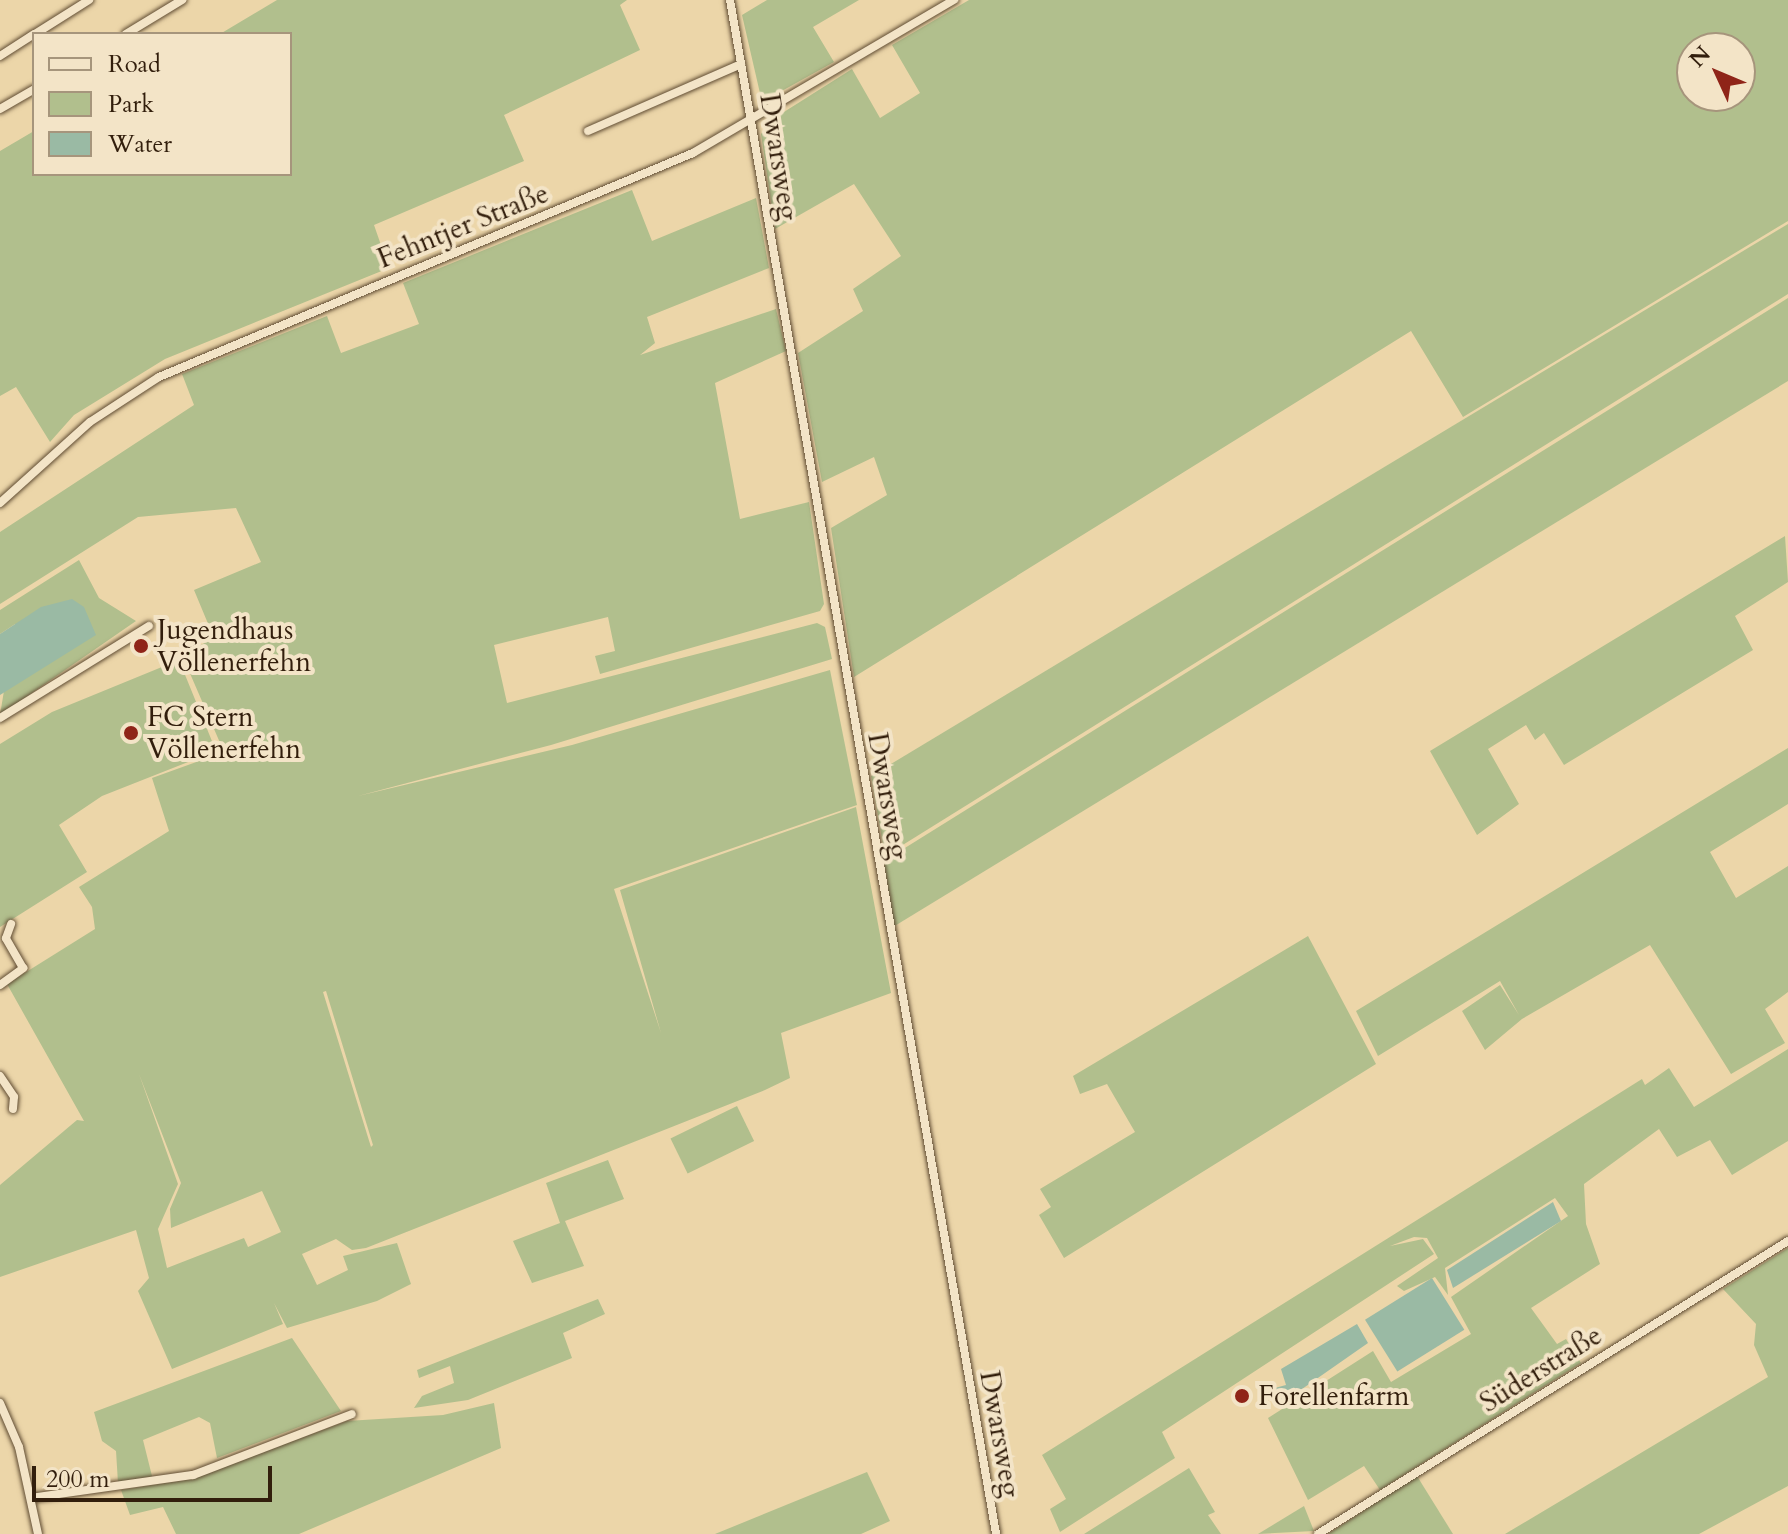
<!DOCTYPE html>
<html>
<head>
<meta charset="utf-8">
<style>
	body { margin:0 }
	#map { position:relative; width:1788px; height:1534px; overflow:hidden; background:#ecd6a9; font-family:Cardo,serif }
	div>[style] { position:absolute }
	.green>* { inset:0; background:#b1bf8d; transform-origin:0 0 }
	.water>* { inset:0; background:#9abaa4; transform-origin:0 0 }
	.roads { filter:drop-shadow(0 0 2px #604c33) drop-shadow(0 0 2px #604c33) }
	.minor>* { height:8px; margin:-4px; padding:0 4px; transform-origin:4px; border-radius:4px; background:#f3e4c7 }
	.dots>* { width:22px; height:22px; translate:-50% -50%; box-sizing:border-box; border:4px solid #f3e4c7; border-radius:50% }
	span { translate:-50% -50%; white-space:nowrap; text-align:center; line-height:1.15; -webkit-text-stroke:8px #f3e4c7; paint-order:stroke }
	.street-label { font-size:28px; color:#321e0c }
	.poi-label { font-size:28px; color:#321e0c }
	.left { translate:0 -50%; text-align:left }
	.legend { position:absolute; left:32px; top:32px; width:260px; height:144px; box-sizing:border-box; background:#f3e4c7; border:2px solid #a6957c; margin:0; padding:10px 14px; list-style:none; font-size:24px; color:#321e0c }
	.legend li { display:flex; align-items:center; gap:16px; height:40px }
	.legend b { width:40px; border:2px solid #a6957c }
	.north { position:absolute; left:1676px; top:32px; width:80px; height:80px; box-sizing:border-box; background:#f3e4c7; border:2px solid #a6957c; border-radius:50%; rotate:314deg; font-size:22px; font-weight:700; line-height:32px; text-align:center; color:#321e0c }
	.north::after { content:''; display:block; margin:auto; width:28px; height:36px; background:#8f2418; clip-path:polygon(50% 0,100% 100%,50% 72%,0 100%) }
	.scale { position:absolute; left:32px; top:1466px; width:240px; height:36px; box-sizing:border-box; border:4px solid #321e0c; border-top:0; padding-left:10px; font-size:24px; line-height:28px; white-space:nowrap; color:#321e0c; -webkit-text-stroke:6px #f3e4c7; paint-order:stroke }
</style>
</head>
<body>
<div id="map">
	<div class="green">
		<i style="clip-path:polygon(277px 0,627px 0,620px 5px,640px 50px,504px 115px,524px 161px,374px 225px,389px 268px,165px 359px,74px 415px,50px 442px,16px 387px,0 396px,0 151px,34px 131px,34px 174px,290px 174px,290px 34px,220px 34px)"></i>
		<i style="clip-path:polygon(767px 0,859px 0,813px 27px,834px 62px,762px 102px,742px 15px)"></i>
		<i style="clip-path:polygon(evenodd,969px 0,1788px 0,1788px 221px,1463px 417px,1411px 331px,854px 677px,831px 528px,887px 495px,874px 457px,822px 482px,798px 353px,863px 311px,853px 289px,901px 256px,854px 184px,775px 229px,761px 134px,776px 117px,852px 69px,880px 118px,920px 93px,892px 45px,969px 0,1740px 48px,1740px 96px,1692px 96px,1692px 48px,1740px 48px)"></i>
		<i style="clip-path:polygon(evenodd,632px 190px,652px 241px,756px 198px,769px 268px,647px 317px,655px 343px,640px 355px,776px 309px,786px 351px,715px 383px,740px 519px,809px 502px,824px 604px,820px 611px,600px 674px,595px 656px,615px 651px,608px 617px,494px 645px,507px 703px,817px 623px,825px 627px,832px 659px,551px 745px,358px 796px,572px 745px,830px 670px,857px 805px,614px 889px,661px 1033px,620px 890px,856px 807px,891px 993px,781px 1033px,790px 1078px,765px 1090px,366px 1248px,352px 1250px,336px 1239px,302px 1254px,317px 1285px,348px 1270px,343px 1256px,397px 1243px,411px 1284px,377px 1301px,287px 1328px,274px 1303px,283px 1324px,172px 1369px,138px 1291px,149px 1278px,136px 1230px,0 1277px,0 1185px,77px 1120px,84px 1121px,7px 984px,95px 929px,92px 907px,79px 887px,169px 831px,152px 778px,224px 752px,182px 655px,214px 638px,194px 590px,261px 562px,236px 508px,138px 517px,0 604px,0 532px,194px 405px,182px 374px,327px 316px,341px 353px,419px 324px,403px 283px,632px 190px,326px 991px,373px 1145px,371px 1147px,323px 992px,326px 991px,632px 190px,139px 1074px,181px 1183px,170px 1209px,171px 1228px,262px 1191px,281px 1232px,248px 1247px,244px 1238px,167px 1268px,158px 1229px,178px 1184px,139px 1074px)"></i>
		<i style="clip-path:polygon(1788px 224px,1788px 294px,885px 856px,871px 776px)"></i>
		<i style="clip-path:polygon(1788px 298px,1788px 381px,893px 927px,884px 861px)"></i>
		<i style="clip-path:polygon(1785px 536px,1788px 582px,1735px 616px,1753px 650px,1564px 765px,1544px 733px,1535px 740px,1526px 725px,1488px 749px,1519px 804px,1477px 835px,1430px 751px)"></i>
		<i style="clip-path:polygon(79px 560px,99px 598px,136px 621px,0 715px,15px 624px,0 634px,0 610px)"></i>
		<i style="clip-path:polygon(179px 660px,216px 751px,102px 796px,59px 825px,87px 872px,0 927px,0 744px,52px 712px)"></i>
		<i style="clip-path:polygon(1788px 748px,1788px 804px,1710px 852px,1736px 898px,1788px 866px,1788px 992px,1765px 1009px,1785px 1043px,1731px 1074px,1650px 945px,1522px 1019px,1485px 1050px,1462px 1011px,1500px 985px,1519px 1015px,1500px 981px,1378px 1056px,1356px 1011px)"></i>
		<i style="clip-path:polygon(1308px 936px,1376px 1064px,1064px 1258px,1039px 1215px,1051px 1207px,1040px 1189px,1135px 1132px,1107px 1084px,1080px 1094px,1073px 1076px)"></i>
		<i style="clip-path:polygon(1788px 1049px,1788px 1141px,1732px 1175px,1710px 1140px,1677px 1157px,1659px 1129px,1584px 1184px,1586px 1224px,1600px 1264px,1531px 1308px,1557px 1344px,1566px 1339px,1581px 1363px,1380px 1490px,1364px 1466px,1308px 1500px,1268px 1418px,1373px 1351px,1391px 1382px,1471px 1334px,1451px 1297px,1568px 1216px,1555px 1198px,1445px 1268px,1448px 1295px,1435px 1277px,1404px 1291px,1397px 1286px,1438px 1258px,1427px 1238px,1414px 1237px,1390px 1246px,1423px 1239px,1434px 1254px,1162px 1432px,1175px 1458px,1060px 1532px,1050px 1509px,1066px 1499px,1042px 1455px,1642px 1079px,1645px 1085px,1669px 1068px,1694px 1107px)"></i>
		<i style="left:737px;top:1106px;width:39px;height:74px;rotate:64deg"></i>
		<i style="clip-path:polygon(608px 1160px,624px 1199px,565px 1221px,584px 1266px,532px 1283px,513px 1241px,560px 1223px,546px 1183px)"></i>
		<i style="clip-path:polygon(1788px 1248px,1788px 1486px,1699px 1534px,1505px 1534px,1768px 1377px,1754px 1345px,1756px 1324px,1723px 1289px)"></i>
		<i style="clip-path:polygon(598px 1299px,605px 1314px,563px 1333px,572px 1358px,468px 1400px,414px 1408px,422px 1396px,454px 1383px,450px 1366px,419px 1378px,417px 1370px)"></i>
		<i style="clip-path:polygon(292px 1338px,341px 1411px,217px 1458px,210px 1423px,199px 1417px,143px 1440px,153px 1480px,118px 1483px,116px 1451px,102px 1441px,94px 1412px)"></i>
		<i style="clip-path:polygon(494px 1403px,501px 1448px,299px 1534px,176px 1534px,163px 1507px,130px 1515px,121px 1490px,191px 1479px,347px 1421px,443px 1415px)"></i>
		<i style="clip-path:polygon(1189px 1468px,1215px 1512px,1208px 1515px,1221px 1534px,1084px 1534px)"></i>
		<i style="clip-path:polygon(867px 1472px,890px 1521px,861px 1534px,715px 1534px)"></i>
		<i style="clip-path:polygon(1417px 1476px,1453px 1534px,1328px 1534px)"></i>
		<i style="clip-path:polygon(1304px 1506px,1314px 1531px,1258px 1534px)"></i>
	</div>
	<div class="water">
		<i style="clip-path:polygon(72px 599px,84px 607px,96px 635px,0 695px,0 634px,41px 607px)"></i>
		<i style="clip-path:polygon(1553px 1202px,1561px 1221px,1453px 1288px,1447px 1270px)"></i>
		<i style="left:1432px;top:1278px;width:61px;height:79px;rotate:58deg"></i>
		<i style="clip-path:polygon(1357px 1324px,1368px 1343px,1282px 1403px,1274px 1398px,1271px 1389px,1286px 1385px,1281px 1369px)"></i>
	</div>
	<div class="roads">
		<div class="minor">
			<i style="left:730px;top:0;width:1557px;rotate:80.16deg"></i>
			<i style="left:35px;top:34px;width:64px;rotate:-32.2deg"></i>
			<i style="left:126px;top:34px;width:66px;rotate:-31.3deg"></i>
			<i style="left:0;top:56px;width:40px;rotate:-32.9deg"></i>
			<i style="left:0;top:109px;width:39px;rotate:-30deg"></i>
			<i style="left:588px;top:131px;width:167px;rotate:-23.6deg"></i>
			<i style="left:0;top:503px;width:121px;rotate:-42deg"></i>
			<i style="left:90px;top:422px;width:82px;rotate:-33.1deg"></i>
			<i style="left:159px;top:377px;width:579px;rotate:-22.76deg"></i>
			<i style="left:693px;top:153px;width:303px;rotate:-30.4deg"></i>
			<i style="left:0;top:718px;width:175px;rotate:-31.7deg"></i>
			<i style="left:0;top:985px;width:29px;rotate:-36deg"></i>
			<i style="left:23px;top:968px;width:34px;rotate:-120deg"></i>
			<i style="left:6px;top:938px;width:15px;rotate:-70deg"></i>
			<i style="left:0;top:1076px;width:25px;rotate:56deg"></i>
			<i style="left:14px;top:1097px;width:12px;rotate:95deg"></i>
			<i style="left:0;top:1403px;width:48px;rotate:66.6deg"></i>
			<i style="left:19px;top:1447px;width:89px;rotate:77.7deg"></i>
			<i style="left:31px;top:1498px;width:164px;rotate:-8.1deg"></i>
			<i style="left:193px;top:1475px;width:170px;rotate:-21deg"></i>
			<i style="left:1318px;top:1534px;width:554px;rotate:-31.94deg"></i>
		</div>
	</div>
	<div class="dots">
		<i style="left:141px;top:646px;background:#8f2418"></i>
		<i style="left:131px;top:733px;background:#8f2418"></i>
		<i style="left:1242px;top:1396px;background:#8f2418"></i>
	</div>
	<div class="street-label">
		<span style="left:779px;top:157px;rotate:81deg">Dwarsweg</span>
		<span style="left:463px;top:226px;rotate:-22deg">Fehntjer Straße</span>
		<span style="left:888px;top:796px;rotate:80deg">Dwarsweg</span>
		<span style="left:1541px;top:1369px;rotate:-32deg">Süderstraße</span>
		<span style="left:1000px;top:1434px;rotate:80deg">Dwarsweg</span>
	</div>
	<div class="poi-label">
		<span class="left" style="left:157px;top:646px">Jugendhaus<br>Völlenerfehn</span>
		<span class="left" style="left:147px;top:733px">FC Stern<br>Völlenerfehn</span>
		<span class="left" style="left:1258px;top:1396px">Forellenfarm</span>
	</div>
	<ul class="legend">
	<li><b style="height:10px;background:#f3e4c7"></b>Road</li>
	<li><b style="height:22px;background:#b1bf8d"></b>Park</li>
	<li><b style="height:22px;background:#9abaa4"></b>Water</li>
	</ul>
	<div class="north">N</div>
	<div class="scale">200 m</div>
</div>
</body>
</html>
